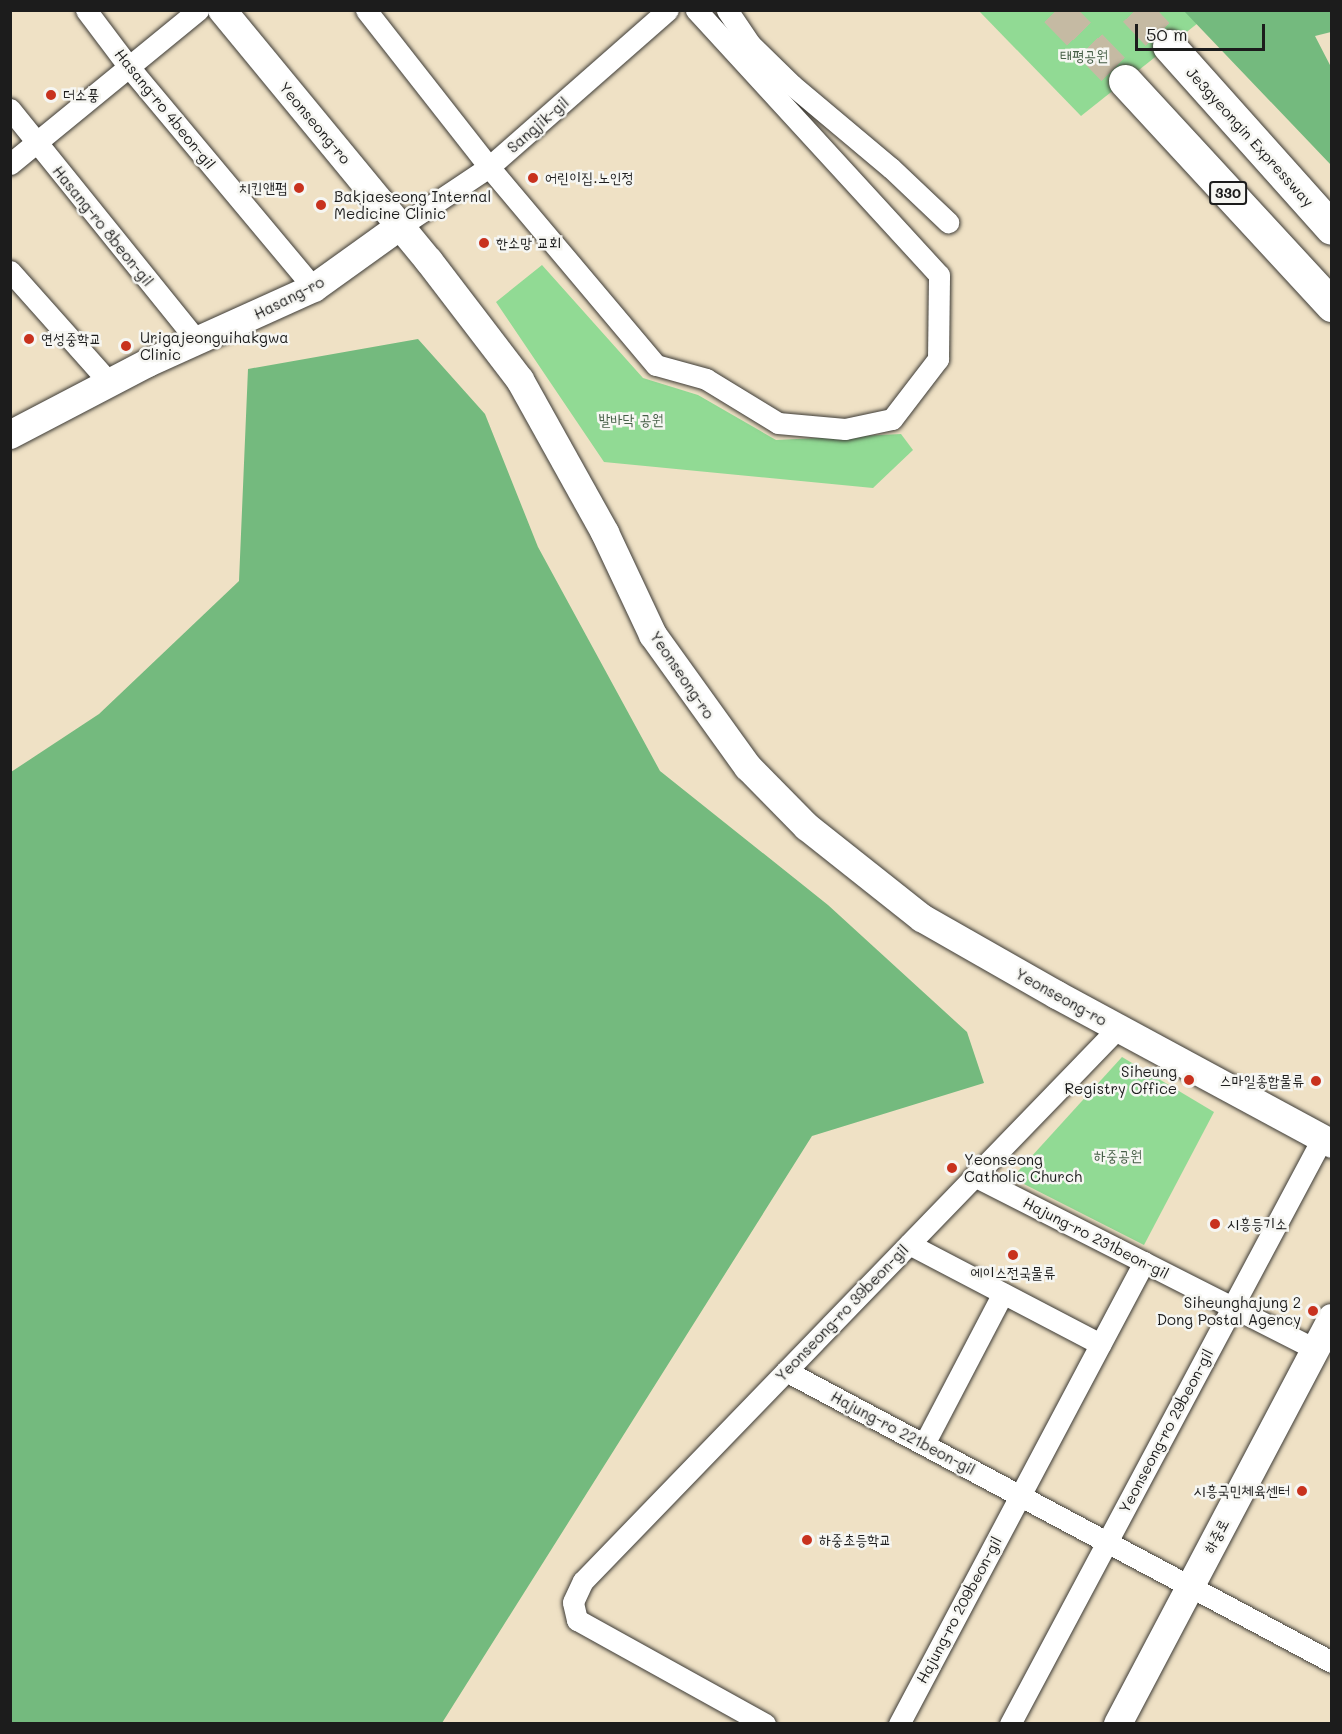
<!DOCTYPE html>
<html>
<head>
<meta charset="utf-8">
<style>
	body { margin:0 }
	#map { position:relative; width:1342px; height:1734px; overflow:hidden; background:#efe1c5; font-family:Mali,"Poor Story",sans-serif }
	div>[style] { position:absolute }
	.green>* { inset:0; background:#91da94 }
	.forest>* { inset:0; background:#74ba7e }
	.highway-tunnel>* { height:33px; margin-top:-16.5px; transform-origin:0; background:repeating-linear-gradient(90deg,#c5baa3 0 33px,transparent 0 49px) }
	.roads { filter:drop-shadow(0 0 2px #3c3a35) drop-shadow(0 0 2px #3c3a35) }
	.street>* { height:21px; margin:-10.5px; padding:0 10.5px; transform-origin:10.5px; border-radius:10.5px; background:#fff }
	.secondary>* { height:28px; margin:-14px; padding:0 14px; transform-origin:14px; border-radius:14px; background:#fff }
	.highway>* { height:33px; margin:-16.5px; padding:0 16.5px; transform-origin:16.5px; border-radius:16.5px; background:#fff }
	.dots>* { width:16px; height:16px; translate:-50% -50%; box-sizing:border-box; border:3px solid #f6f6f2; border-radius:50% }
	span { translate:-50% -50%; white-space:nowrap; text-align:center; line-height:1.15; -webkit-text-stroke:5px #f6f6f2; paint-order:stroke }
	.shield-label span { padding:2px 4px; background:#f6f6f2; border:2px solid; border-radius:4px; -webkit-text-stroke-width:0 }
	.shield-label { font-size:14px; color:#1c1c1c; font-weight:700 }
	.park-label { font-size:15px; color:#455e46 }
	.poi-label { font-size:15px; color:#1c1c1c }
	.left { translate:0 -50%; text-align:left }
	.right { translate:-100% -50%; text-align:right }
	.street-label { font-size:15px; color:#1c1c1c }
	.frame { position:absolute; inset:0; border:12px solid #1c1c1c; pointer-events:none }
	.scale { position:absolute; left:1135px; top:24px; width:130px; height:27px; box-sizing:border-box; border:3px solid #1c1c1c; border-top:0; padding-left:8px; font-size:18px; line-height:21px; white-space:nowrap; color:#1c1c1c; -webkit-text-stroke:4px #f6f6f2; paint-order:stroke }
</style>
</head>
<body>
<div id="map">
	<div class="green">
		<i style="clip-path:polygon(979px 11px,1186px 11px,1198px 23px,1081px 116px)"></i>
		<i style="clip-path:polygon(542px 265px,643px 378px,698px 395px,776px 440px,901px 434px,913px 450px,873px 488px,604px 462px,496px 302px)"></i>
		<i style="clip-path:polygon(1122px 1057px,1214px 1112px,1144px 1245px,1012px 1178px)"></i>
	</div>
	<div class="forest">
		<i style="clip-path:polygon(1184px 11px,1331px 11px,1331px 32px,1315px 36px,1331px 67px,1331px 165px)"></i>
		<i style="clip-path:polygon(418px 339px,485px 414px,538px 547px,660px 771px,828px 905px,967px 1032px,984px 1083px,812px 1136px,442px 1723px,11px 1723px,11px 772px,99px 714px,239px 581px,248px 369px)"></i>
	</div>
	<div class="highway-tunnel">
		<i style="left:1056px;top:10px;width:99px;rotate:45.8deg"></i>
		<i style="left:1135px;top:10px;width:50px;rotate:46.6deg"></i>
	</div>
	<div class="roads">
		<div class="street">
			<i style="left:86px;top:10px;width:71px;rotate:53deg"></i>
			<i style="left:129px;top:67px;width:288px;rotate:50.1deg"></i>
			<i style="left:366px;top:10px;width:199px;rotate:51.9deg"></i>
			<i style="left:489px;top:167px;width:259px;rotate:49.9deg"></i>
			<i style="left:656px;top:365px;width:52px;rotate:15.6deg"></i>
			<i style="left:706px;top:379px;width:84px;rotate:31.4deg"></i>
			<i style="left:778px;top:423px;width:67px;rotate:5.1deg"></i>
			<i style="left:845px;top:429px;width:48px;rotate:-12deg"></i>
			<i style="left:892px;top:419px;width:76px;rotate:-52.5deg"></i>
			<i style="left:938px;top:359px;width:84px;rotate:-89.3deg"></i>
			<i style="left:939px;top:275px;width:360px;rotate:-132.5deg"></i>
			<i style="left:727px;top:10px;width:41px;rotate:55.9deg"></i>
			<i style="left:750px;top:44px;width:59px;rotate:44.3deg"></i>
			<i style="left:792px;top:85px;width:129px;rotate:40deg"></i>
			<i style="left:891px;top:168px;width:79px;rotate:43.5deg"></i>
			<i style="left:10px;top:109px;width:298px;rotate:51.1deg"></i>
			<i style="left:10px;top:164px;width:243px;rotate:-39.3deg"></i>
			<i style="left:399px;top:227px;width:108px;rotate:-33.7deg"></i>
			<i style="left:489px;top:167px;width:238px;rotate:-41.3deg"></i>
			<i style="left:10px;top:271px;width:149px;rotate:48.3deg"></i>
			<i style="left:974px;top:1176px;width:382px;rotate:26.9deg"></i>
			<i style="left:909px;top:1244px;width:216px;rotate:27.6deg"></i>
			<i style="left:786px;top:1371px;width:619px;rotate:28.06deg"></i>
			<i style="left:924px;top:1444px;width:170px;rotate:-62.4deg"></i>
			<i style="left:765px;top:1724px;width:215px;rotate:-151deg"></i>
			<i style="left:577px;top:1620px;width:18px;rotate:-103deg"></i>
			<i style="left:573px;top:1602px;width:23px;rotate:-65deg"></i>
			<i style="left:583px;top:1581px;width:769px;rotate:-45.95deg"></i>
			<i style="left:899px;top:1724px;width:523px;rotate:-62.06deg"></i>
			<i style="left:1010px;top:1724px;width:663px;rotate:-61.93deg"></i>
		</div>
		<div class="secondary">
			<i style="left:222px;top:10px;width:325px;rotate:50.5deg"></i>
			<i style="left:429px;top:261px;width:150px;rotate:52.6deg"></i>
			<i style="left:520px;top:380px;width:175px;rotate:60.9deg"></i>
			<i style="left:605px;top:533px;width:113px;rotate:64.8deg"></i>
			<i style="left:653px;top:635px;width:163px;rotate:54.3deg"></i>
			<i style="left:748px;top:767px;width:84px;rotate:45.5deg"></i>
			<i style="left:807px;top:827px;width:147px;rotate:38.4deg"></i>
			<i style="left:922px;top:918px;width:155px;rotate:29.7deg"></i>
			<i style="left:1057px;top:995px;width:313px;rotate:28.4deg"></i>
			<i style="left:10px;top:435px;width:156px;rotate:-27.6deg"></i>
			<i style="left:148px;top:363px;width:182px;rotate:-24.3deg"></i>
			<i style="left:314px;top:288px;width:105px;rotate:-35.7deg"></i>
			<i style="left:1118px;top:1724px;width:459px;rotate:-62.2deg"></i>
		</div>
		<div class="highway">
			<i style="left:1169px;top:46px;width:244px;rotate:48.2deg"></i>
			<i style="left:1125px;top:81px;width:305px;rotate:47.3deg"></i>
		</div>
	</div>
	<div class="dots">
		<i style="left:51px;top:95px;background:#c8321e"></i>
		<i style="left:533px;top:178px;background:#c8321e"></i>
		<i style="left:299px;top:188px;background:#c8321e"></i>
		<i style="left:321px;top:205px;background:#c8321e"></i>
		<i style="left:484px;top:243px;background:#c8321e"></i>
		<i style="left:29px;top:339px;background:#c8321e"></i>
		<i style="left:126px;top:346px;background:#c8321e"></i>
		<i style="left:1189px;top:1080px;background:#c8321e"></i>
		<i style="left:1316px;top:1081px;background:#c8321e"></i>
		<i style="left:952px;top:1168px;background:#c8321e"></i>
		<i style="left:1215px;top:1224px;background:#c8321e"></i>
		<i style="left:1013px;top:1255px;background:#c8321e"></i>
		<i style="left:1313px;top:1311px;background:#c8321e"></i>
		<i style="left:1302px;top:1491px;background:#c8321e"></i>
		<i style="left:807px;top:1540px;background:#c8321e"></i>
	</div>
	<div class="shield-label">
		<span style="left:1228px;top:193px">330</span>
	</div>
	<div class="park-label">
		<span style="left:1084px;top:56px">태평공원</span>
		<span style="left:631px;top:420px">발바닥 공원</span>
		<span style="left:1118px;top:1156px">하중공원</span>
	</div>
	<div class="poi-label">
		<span class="left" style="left:63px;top:95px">더소풍</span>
		<span class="left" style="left:545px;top:178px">어린이집.노인정</span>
		<span class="right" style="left:287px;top:188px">치킨앤펍</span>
		<span class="left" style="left:334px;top:205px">Bakjaeseong Internal<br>Medicine Clinic</span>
		<span class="left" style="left:496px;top:243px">한소망 교회</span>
		<span class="left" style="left:140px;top:346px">Urigajeonguihakgwa<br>Clinic</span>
		<span class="left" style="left:41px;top:339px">연성중학교</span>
		<span class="right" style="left:1177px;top:1080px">Siheung<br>Registry Office</span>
		<span class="right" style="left:1304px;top:1081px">스마일종합물류</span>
		<span class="left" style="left:964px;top:1168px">Yeonseong<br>Catholic Church</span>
		<span class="left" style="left:1227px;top:1224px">시흥등기소</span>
		<span style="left:1013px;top:1273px">에이스전국물류</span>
		<span class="right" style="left:1301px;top:1311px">Siheunghajung 2<br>Dong Postal Agency</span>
		<span class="right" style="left:1290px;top:1491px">시흥국민체육센터</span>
		<span class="left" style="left:819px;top:1540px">하중초등학교</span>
	</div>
	<div class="street-label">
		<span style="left:165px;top:109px;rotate:51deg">Hasang-ro 4beon-gil</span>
		<span style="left:315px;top:123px;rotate:50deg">Yeonseong-ro</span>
		<span style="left:538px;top:125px;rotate:-41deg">Sangjik-gil</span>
		<span style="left:1250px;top:137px;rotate:48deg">Je3gyeongin Expressway</span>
		<span style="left:103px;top:226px;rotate:51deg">Hasang-ro 8beon-gil</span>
		<span style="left:289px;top:298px;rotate:-27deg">Hasang-ro</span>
		<span style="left:682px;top:675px;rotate:56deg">Yeonseong-ro</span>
		<span style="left:1061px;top:997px;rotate:29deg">Yeonseong-ro</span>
		<span style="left:1096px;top:1238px;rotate:27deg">Hajung-ro 231beon-gil</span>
		<span style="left:842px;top:1313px;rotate:-46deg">Yeonseong-ro 39beon-gil</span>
		<span style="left:1166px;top:1431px;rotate:-62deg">Yeonseong-ro 29beon-gil</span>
		<span style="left:903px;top:1433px;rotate:28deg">Hajung-ro 221beon-gil</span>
		<span style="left:1216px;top:1536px;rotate:-62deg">하중로</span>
		<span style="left:959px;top:1610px;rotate:-62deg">Hajung-ro 209beon-gil</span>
	</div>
	<div class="frame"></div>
	<div class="scale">50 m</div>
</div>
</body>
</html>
